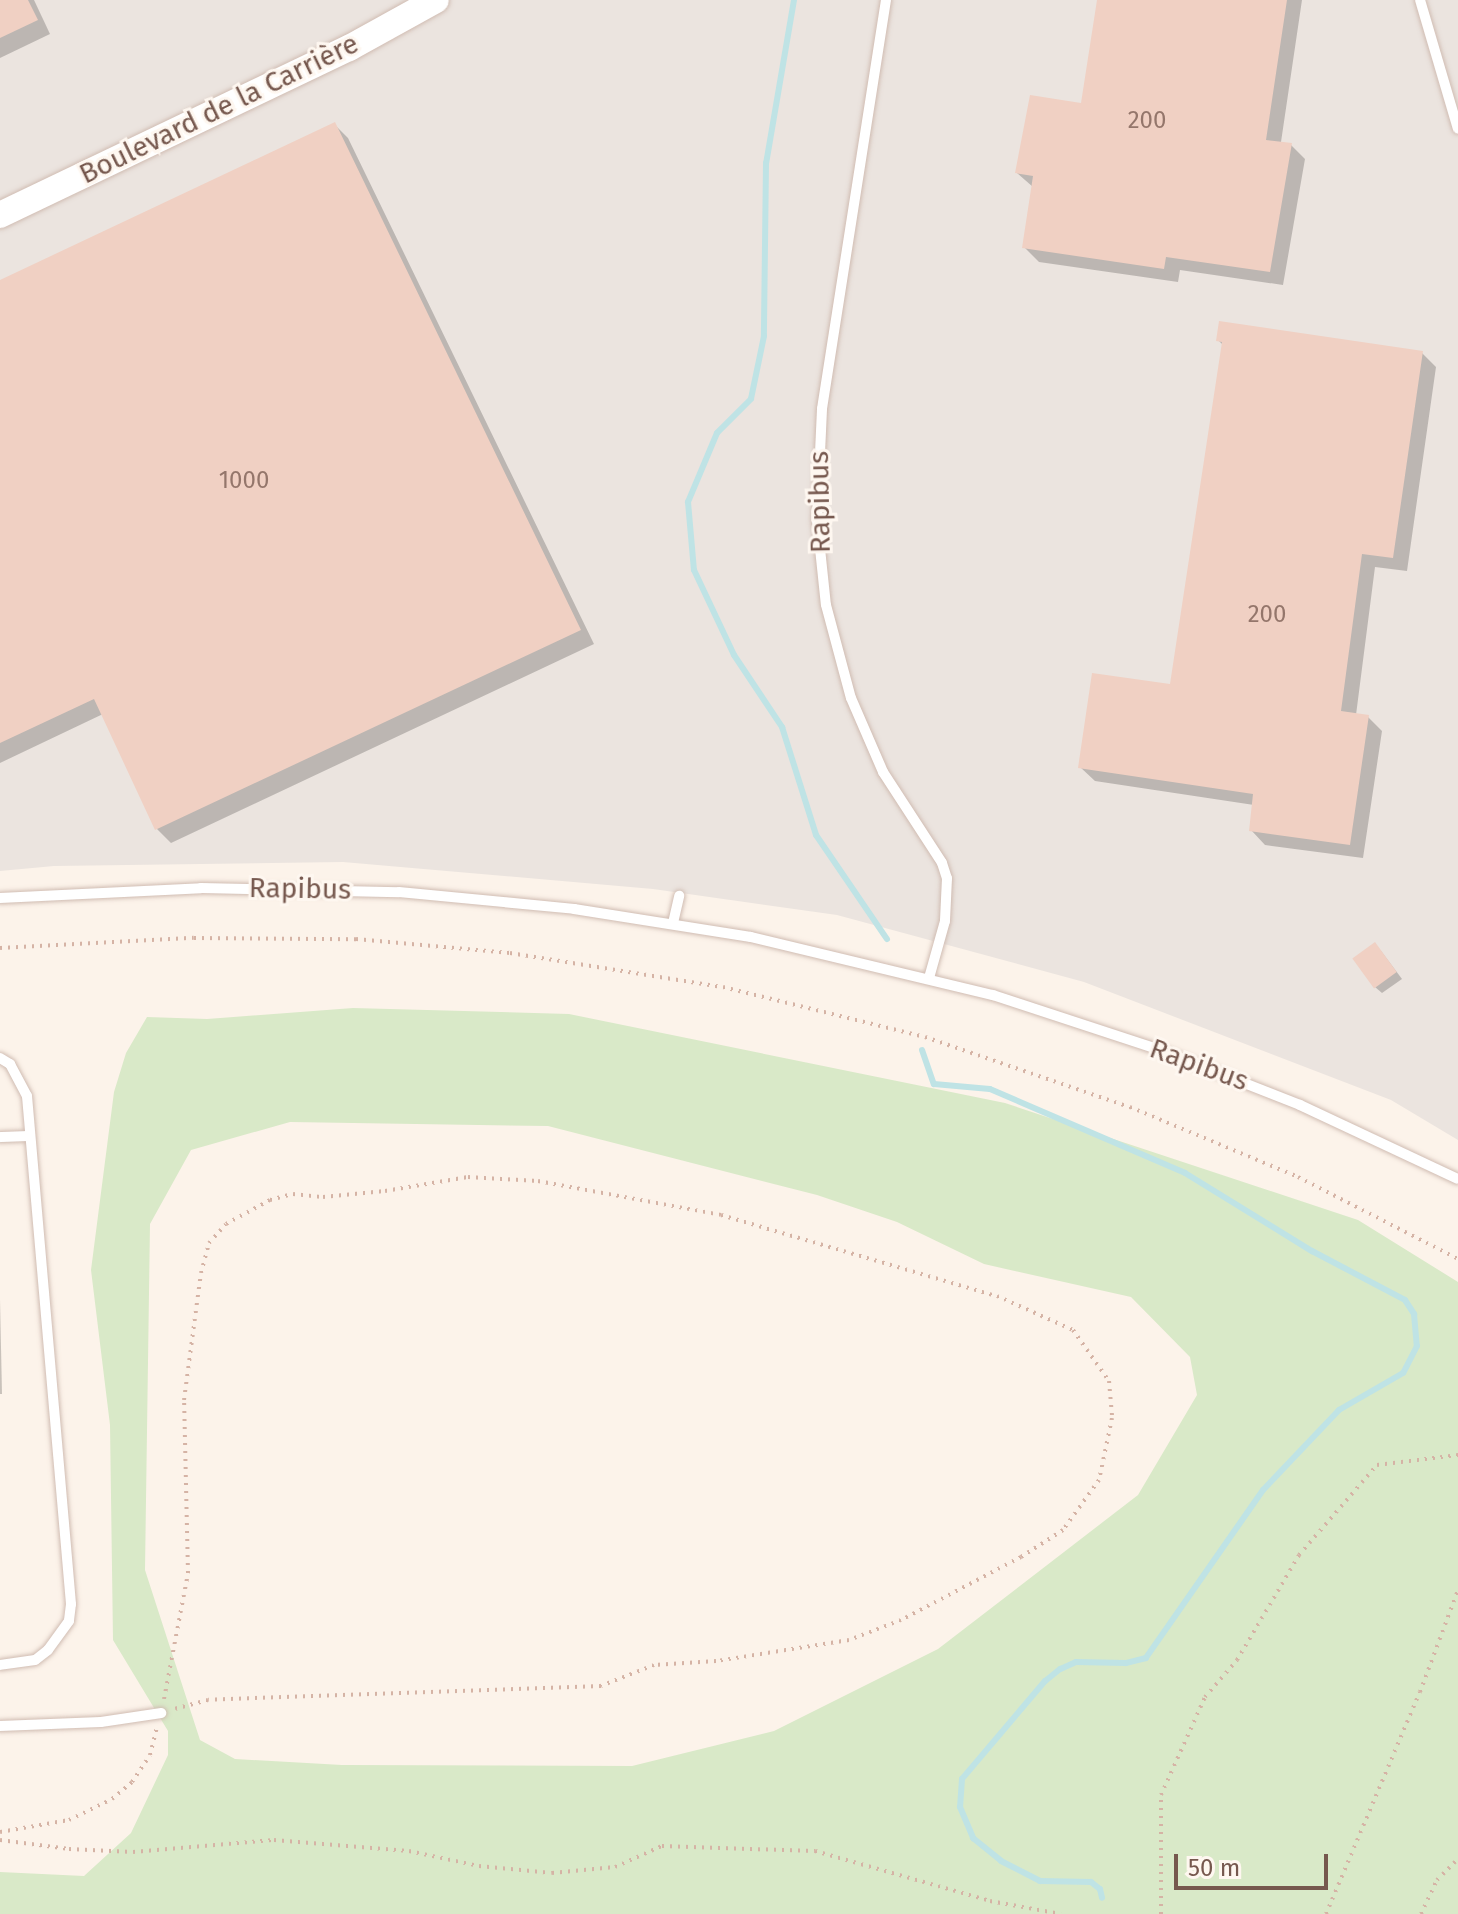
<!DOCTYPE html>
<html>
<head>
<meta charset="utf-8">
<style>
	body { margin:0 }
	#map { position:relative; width:1458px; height:1914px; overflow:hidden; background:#fcf3ea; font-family:"Fira Sans",sans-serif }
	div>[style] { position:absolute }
	.industrial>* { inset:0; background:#ebe4df }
	.green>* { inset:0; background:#d9e9c8 }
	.shadow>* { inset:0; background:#0003 }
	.stream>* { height:6px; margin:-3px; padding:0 3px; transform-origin:3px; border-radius:3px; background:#bfe3e5 }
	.building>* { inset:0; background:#f0d0c3; transform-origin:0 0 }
	.path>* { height:4px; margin-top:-2px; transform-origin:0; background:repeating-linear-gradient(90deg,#d5b3a5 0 2px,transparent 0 8px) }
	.roads { filter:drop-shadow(0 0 2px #d0bcb2) drop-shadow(0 0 2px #d0bcb2) }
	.service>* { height:10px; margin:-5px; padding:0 5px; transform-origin:5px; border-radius:5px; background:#fff }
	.tertiary>* { height:26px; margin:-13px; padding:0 13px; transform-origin:13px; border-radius:13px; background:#fff }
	span { translate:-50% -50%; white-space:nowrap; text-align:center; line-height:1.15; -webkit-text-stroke:6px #fef7f0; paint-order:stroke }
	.number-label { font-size:24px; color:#94766b }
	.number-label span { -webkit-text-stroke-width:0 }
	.street-label { font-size:28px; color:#76584e }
	.scale { position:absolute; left:1174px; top:1854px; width:154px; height:36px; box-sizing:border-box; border:4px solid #76584e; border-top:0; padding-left:10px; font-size:24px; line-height:28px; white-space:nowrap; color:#76584e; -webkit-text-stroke:6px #fef7f0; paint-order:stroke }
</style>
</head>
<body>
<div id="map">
	<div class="industrial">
		<i style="clip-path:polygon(0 0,1458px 0,1458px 1140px,1391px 1100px,1084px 982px,837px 915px,653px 889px,343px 862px,54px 866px,0 871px)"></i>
	</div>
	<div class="green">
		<i style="clip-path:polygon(evenodd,353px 1008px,569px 1014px,1005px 1103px,1358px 1220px,1458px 1282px,1458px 1914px,0 1914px,0 1872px,84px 1876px,131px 1833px,168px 1755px,168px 1731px,113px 1640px,110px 1425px,91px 1270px,114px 1092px,126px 1053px,147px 1017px,207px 1019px,353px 1008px,290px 1122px,548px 1126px,817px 1195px,897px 1222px,984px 1264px,1131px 1297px,1190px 1357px,1197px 1395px,1138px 1495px,938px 1649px,774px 1731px,632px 1766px,342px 1765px,235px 1759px,200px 1740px,145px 1570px,150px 1224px,191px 1150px,290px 1122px)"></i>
	</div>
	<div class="shadow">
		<i style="clip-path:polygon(0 0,34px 0,50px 34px,0 58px)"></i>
		<i style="clip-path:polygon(1099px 0,1302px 0,1281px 142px,1291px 145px,1305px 159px,1283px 285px,1180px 270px,1178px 282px,1039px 262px,1025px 248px,1033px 187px,1017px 173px,1082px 105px)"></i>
		<i style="clip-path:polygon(334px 124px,348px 138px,594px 644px,171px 843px,157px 829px,103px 714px,0 763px,0 282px)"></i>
		<i style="clip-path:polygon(1218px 340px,1422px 353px,1436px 367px,1407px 571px,1375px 567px,1356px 715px,1368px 717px,1382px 731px,1363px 858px,1265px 845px,1251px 830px,1254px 805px,1095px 781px,1080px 767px,1172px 686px,1224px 346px)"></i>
		<i style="clip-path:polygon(1381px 951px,1402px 979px,1382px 993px,1375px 987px)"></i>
		<i style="clip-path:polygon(0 1299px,2px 1394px,0 1394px)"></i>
	</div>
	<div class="stream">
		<i style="left:794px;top:0;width:165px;rotate:99.7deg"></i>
		<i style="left:766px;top:163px;width:173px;rotate:90.7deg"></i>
		<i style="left:764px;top:336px;width:64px;rotate:101.7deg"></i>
		<i style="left:751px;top:399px;width:48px;rotate:135deg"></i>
		<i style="left:717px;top:433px;width:75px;rotate:112.8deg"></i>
		<i style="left:688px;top:502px;width:68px;rotate:85deg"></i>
		<i style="left:694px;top:570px;width:94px;rotate:64.8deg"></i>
		<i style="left:734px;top:655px;width:87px;rotate:56.3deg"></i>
		<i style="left:782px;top:727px;width:113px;rotate:72.5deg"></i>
		<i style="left:816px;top:835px;width:126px;rotate:55.7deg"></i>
		<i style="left:922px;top:1050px;width:36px;rotate:71deg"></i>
		<i style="left:934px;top:1084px;width:56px;rotate:5.1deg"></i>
		<i style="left:990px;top:1089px;width:212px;rotate:23.3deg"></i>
		<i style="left:1185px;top:1173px;width:149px;rotate:31.6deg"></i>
		<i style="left:1312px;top:1251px;width:105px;rotate:27.8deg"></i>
		<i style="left:1405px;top:1300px;width:17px;rotate:57deg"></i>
		<i style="left:1414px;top:1314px;width:32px;rotate:85deg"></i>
		<i style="left:1417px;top:1346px;width:30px;rotate:117deg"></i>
		<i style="left:1403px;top:1373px;width:74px;rotate:150deg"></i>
		<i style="left:1339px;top:1410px;width:110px;rotate:133.5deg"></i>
		<i style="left:1263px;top:1490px;width:205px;rotate:124.9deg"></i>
		<i style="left:1146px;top:1658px;width:21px;rotate:166deg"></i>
		<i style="left:1126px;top:1663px;width:50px;rotate:-178.9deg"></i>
		<i style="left:1076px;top:1662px;width:17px;rotate:156deg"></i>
		<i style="left:1060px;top:1669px;width:19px;rotate:141deg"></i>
		<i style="left:1045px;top:1681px;width:128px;rotate:130.3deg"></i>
		<i style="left:962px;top:1779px;width:28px;rotate:94deg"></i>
		<i style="left:960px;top:1807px;width:34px;rotate:67deg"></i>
		<i style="left:973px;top:1838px;width:36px;rotate:39deg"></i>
		<i style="left:1001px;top:1861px;width:44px;rotate:27.1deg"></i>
		<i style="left:1040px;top:1881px;width:51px;rotate:1.1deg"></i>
		<i style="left:1091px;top:1882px;width:11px;rotate:38deg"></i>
		<i style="left:1100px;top:1889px;width:9px;rotate:77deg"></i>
	</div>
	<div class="building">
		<i style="clip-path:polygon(0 0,28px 0,38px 20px,0 38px)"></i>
		<i style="clip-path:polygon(1097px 0,1287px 0,1266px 140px,1292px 143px,1270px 272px,1166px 257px,1164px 269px,1022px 248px,1033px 176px,1015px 173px,1030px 95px,1081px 103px)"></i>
		<i style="clip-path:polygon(335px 122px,581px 630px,155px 830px,94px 699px,0 743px,0 280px)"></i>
		<i style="clip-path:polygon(1219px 321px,1423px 351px,1393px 558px,1362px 554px,1341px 711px,1369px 715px,1350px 845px,1249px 831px,1253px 794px,1078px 768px,1092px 673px,1170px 684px,1222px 342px,1216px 341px)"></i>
		<i style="left:1375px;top:942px;width:37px;height:28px;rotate:54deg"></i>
	</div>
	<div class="path">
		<i style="left:0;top:948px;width:194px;rotate:-3deg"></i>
		<i style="left:194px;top:938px;width:162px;rotate:0.4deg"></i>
		<i style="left:356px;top:939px;width:155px;rotate:5.2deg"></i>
		<i style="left:510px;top:953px;width:216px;rotate:9.1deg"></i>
		<i style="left:723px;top:987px;width:208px;rotate:13.9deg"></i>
		<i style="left:925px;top:1037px;width:217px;rotate:18.9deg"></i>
		<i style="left:1130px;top:1107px;width:182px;rotate:22.6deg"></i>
		<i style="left:1298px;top:1177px;width:180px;rotate:27.1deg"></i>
		<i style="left:164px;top:1699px;width:128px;rotate:-79.2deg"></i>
		<i style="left:188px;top:1573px;width:173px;rotate:-91.3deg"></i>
		<i style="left:184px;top:1400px;width:128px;rotate:-82.4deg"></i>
		<i style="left:201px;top:1273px;width:31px;rotate:-75deg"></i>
		<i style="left:209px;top:1243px;width:25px;rotate:-48deg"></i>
		<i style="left:226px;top:1224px;width:50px;rotate:-28.6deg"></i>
		<i style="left:270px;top:1200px;width:24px;rotate:-15deg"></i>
		<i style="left:293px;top:1194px;width:30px;rotate:6deg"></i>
		<i style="left:323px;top:1197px;width:62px;rotate:-5.5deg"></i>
		<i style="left:385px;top:1191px;width:84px;rotate:-9.6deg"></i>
		<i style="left:468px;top:1177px;width:70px;rotate:3.3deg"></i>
		<i style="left:538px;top:1181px;width:186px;rotate:10.5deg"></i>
		<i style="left:721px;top:1215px;width:288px;rotate:16.4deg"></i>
		<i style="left:997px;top:1296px;width:83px;rotate:24.1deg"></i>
		<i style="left:1073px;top:1330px;width:62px;rotate:54.8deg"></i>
		<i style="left:1109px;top:1381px;width:37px;rotate:85deg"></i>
		<i style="left:1112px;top:1418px;width:63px;rotate:101.8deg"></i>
		<i style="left:1099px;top:1480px;width:62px;rotate:125.8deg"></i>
		<i style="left:1063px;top:1530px;width:50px;rotate:147.3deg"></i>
		<i style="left:1021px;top:1557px;width:136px;rotate:152.3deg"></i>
		<i style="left:901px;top:1620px;width:56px;rotate:159deg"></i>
		<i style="left:849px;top:1640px;width:135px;rotate:171deg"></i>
		<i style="left:716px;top:1661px;width:62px;rotate:176.3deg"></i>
		<i style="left:654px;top:1665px;width:57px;rotate:158.4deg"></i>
		<i style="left:601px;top:1686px;width:393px;rotate:178deg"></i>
		<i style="left:208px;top:1700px;width:34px;rotate:165deg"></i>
		<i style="left:0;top:1832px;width:70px;rotate:-9.9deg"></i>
		<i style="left:69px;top:1820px;width:48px;rotate:-26deg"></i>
		<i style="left:112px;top:1799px;width:26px;rotate:-40deg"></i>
		<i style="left:132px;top:1782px;width:32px;rotate:-56deg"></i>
		<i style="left:150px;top:1755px;width:29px;rotate:-76deg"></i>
		<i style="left:0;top:1840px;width:70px;rotate:7.4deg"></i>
		<i style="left:69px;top:1849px;width:64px;rotate:2.7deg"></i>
		<i style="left:133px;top:1852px;width:142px;rotate:-4.9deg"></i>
		<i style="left:274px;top:1840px;width:135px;rotate:4.7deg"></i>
		<i style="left:409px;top:1851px;width:72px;rotate:12.1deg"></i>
		<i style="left:479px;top:1866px;width:73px;rotate:5.5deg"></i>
		<i style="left:552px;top:1873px;width:63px;rotate:-5.4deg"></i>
		<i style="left:615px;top:1867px;width:51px;rotate:-24.1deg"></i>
		<i style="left:662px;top:1846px;width:153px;rotate:1.9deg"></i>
		<i style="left:815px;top:1851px;width:182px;rotate:15.9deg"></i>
		<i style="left:990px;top:1901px;width:72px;rotate:10.4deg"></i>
		<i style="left:1161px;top:1914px;width:119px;rotate:-90deg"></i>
		<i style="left:1161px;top:1795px;width:107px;rotate:-65.8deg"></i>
		<i style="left:1205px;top:1697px;width:49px;rotate:-49.1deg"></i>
		<i style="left:1237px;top:1660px;width:122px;rotate:-59.4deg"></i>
		<i style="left:1299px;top:1555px;width:119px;rotate:-49.1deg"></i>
		<i style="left:1377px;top:1465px;width:82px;rotate:-7deg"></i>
		<i style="left:1326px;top:1914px;width:241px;rotate:-67.1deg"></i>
		<i style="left:1420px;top:1692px;width:109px;rotate:-69.6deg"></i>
		<i style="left:1421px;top:1914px;width:38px;rotate:-65deg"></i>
		<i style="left:1437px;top:1880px;width:30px;rotate:-45deg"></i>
	</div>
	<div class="roads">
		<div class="service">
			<i style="left:886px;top:0;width:414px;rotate:98.9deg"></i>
			<i style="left:822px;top:409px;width:111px;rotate:92.6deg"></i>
			<i style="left:817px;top:520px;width:85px;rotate:84deg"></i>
			<i style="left:826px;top:605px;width:96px;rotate:75deg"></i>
			<i style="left:851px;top:698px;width:81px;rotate:66.6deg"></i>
			<i style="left:883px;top:772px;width:108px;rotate:57deg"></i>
			<i style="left:942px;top:863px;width:16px;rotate:72deg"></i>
			<i style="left:947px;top:878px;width:43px;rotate:92.7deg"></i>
			<i style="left:945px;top:921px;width:59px;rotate:105.7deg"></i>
			<i style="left:1420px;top:0;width:134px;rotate:73.6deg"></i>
			<i style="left:0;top:898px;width:201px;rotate:-2.8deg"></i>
			<i style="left:201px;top:888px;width:198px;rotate:1.2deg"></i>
			<i style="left:399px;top:892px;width:176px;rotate:5.5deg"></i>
			<i style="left:574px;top:909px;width:179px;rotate:9deg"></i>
			<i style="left:751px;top:937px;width:249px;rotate:13.5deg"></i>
			<i style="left:993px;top:995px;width:176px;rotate:18.2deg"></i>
			<i style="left:1160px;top:1050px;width:150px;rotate:21.4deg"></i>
			<i style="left:1300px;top:1105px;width:174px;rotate:25.1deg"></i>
			<i style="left:673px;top:923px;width:28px;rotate:-77deg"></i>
			<i style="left:0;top:1058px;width:12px;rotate:31deg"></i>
			<i style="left:10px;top:1064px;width:36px;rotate:62deg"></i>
			<i style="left:27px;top:1096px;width:510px;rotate:85.05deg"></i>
			<i style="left:71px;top:1604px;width:17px;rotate:97deg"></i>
			<i style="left:69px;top:1621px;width:36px;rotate:126deg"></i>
			<i style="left:48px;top:1650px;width:16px;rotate:142deg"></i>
			<i style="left:35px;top:1660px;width:35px;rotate:172deg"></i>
			<i style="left:0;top:1137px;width:30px;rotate:-2deg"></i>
			<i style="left:0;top:1726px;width:101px;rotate:-2.3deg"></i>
			<i style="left:101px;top:1722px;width:61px;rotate:-8.5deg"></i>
		</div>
		<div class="tertiary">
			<i style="left:0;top:215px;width:387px;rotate:-25.6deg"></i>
			<i style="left:349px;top:48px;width:99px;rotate:-28.9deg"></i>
		</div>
	</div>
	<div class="number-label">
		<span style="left:1147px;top:121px">200</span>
		<span style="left:244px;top:481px">1000</span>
		<span style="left:1267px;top:615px">200</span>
	</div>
	<div class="street-label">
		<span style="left:219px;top:109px;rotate:-26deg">Boulevard de la Carrière</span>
		<span style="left:820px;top:502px;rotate:-91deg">Rapibus</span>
		<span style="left:300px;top:889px;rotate:1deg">Rapibus</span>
		<span style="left:1199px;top:1065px;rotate:20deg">Rapibus</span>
	</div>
	<div class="scale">50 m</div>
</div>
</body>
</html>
